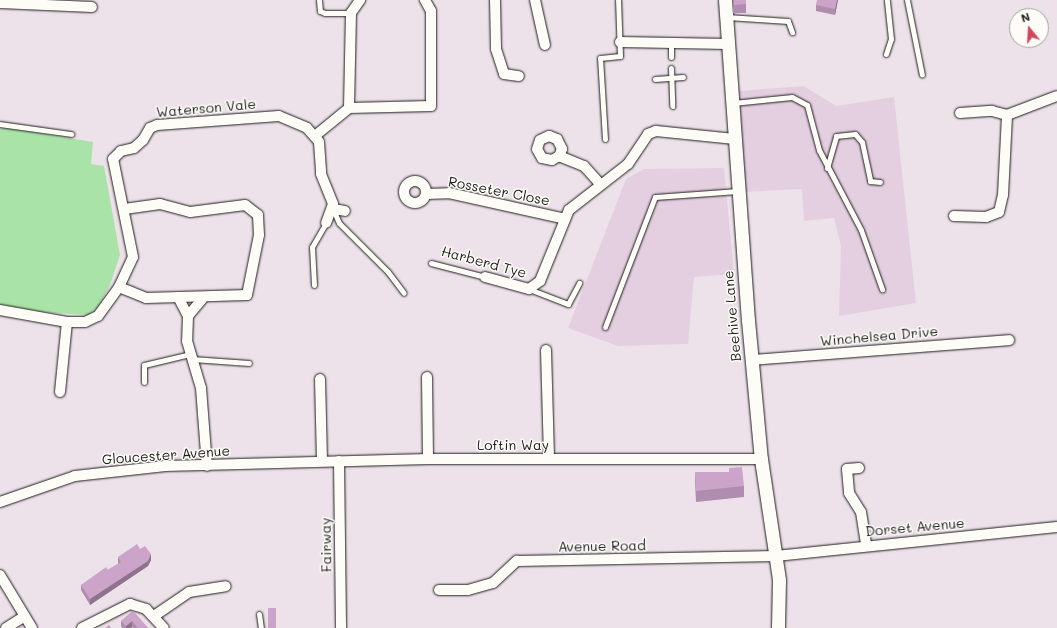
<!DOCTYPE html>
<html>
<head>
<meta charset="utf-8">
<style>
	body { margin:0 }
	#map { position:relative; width:1057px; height:628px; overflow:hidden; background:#eee2ea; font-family:Mali,sans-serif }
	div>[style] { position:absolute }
	.built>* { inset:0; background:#e4cfe0 }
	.green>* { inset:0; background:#aae3a8 }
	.roads { filter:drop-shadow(0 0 1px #1c1c1c) drop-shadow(0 0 1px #1c1c1c) }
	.lane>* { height:5px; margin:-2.5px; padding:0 2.5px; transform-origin:2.5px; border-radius:2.5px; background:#fdfcf7 }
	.street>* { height:10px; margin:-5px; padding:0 5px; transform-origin:5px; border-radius:5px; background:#fdfcf7 }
	.street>.ring { margin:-5px; padding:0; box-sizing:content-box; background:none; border:10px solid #fdfcf7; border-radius:50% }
	.secondary>* { height:13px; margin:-6.5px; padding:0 6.5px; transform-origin:6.5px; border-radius:6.5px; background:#fdfcf7 }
	.wall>* { inset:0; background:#af8dae; transform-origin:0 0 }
	.shaded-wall>* { inset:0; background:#8f738d }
	.building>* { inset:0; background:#cca4ca; transform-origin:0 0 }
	span { translate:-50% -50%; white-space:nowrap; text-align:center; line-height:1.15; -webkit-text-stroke:3px #fdfcf7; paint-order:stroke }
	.street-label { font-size:14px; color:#1c1c1c }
	.north { position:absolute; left:1009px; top:8px; width:40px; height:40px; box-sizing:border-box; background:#fdfcf7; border:1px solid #a3a29f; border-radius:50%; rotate:342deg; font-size:11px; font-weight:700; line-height:16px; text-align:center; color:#1c1c1c }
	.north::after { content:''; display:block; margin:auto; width:14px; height:18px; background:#d1495b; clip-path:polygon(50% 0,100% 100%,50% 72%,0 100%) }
</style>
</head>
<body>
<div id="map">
	<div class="built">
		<i style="clip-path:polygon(804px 86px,836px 106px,894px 97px,916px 303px,839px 316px,841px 246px,834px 218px,804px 221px,802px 189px,744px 192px,739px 91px)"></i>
		<i style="clip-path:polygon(724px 168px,734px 274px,694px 277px,688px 344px,618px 346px,568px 328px,626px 179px,644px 169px)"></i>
	</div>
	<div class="green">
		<i style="clip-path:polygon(8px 128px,93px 142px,91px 164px,104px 166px,120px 255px,110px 285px,99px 306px,89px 315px,21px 311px,0 305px,0 129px)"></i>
	</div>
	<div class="roads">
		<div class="lane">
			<i style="left:319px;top:0;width:11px;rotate:85deg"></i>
			<i style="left:320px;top:11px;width:5px;rotate:22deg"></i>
			<i style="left:325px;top:13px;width:26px"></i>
			<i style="left:907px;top:0;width:76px;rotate:78.7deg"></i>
			<i style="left:727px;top:17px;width:61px;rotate:3.8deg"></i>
			<i style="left:788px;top:21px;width:12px;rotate:70deg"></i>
			<i style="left:671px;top:45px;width:12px;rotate:90deg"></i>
			<i style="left:886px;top:54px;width:16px;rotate:-72deg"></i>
			<i style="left:891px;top:39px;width:39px;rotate:-96deg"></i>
			<i style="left:671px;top:68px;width:38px;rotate:88deg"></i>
			<i style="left:655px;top:79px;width:28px;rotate:-4deg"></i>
			<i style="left:733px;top:103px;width:59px;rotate:-5.8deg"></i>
			<i style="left:792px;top:97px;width:17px;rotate:28deg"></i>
			<i style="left:807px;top:105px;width:47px;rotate:75.1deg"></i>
			<i style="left:819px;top:150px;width:90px;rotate:62.3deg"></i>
			<i style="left:861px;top:230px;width:63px;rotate:70.4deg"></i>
			<i style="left:0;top:124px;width:72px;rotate:8deg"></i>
			<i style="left:605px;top:139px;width:81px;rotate:-93.5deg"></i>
			<i style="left:600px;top:58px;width:20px;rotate:-6deg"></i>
			<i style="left:620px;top:56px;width:56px;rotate:-92deg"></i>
			<i style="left:827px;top:168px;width:33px;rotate:-74deg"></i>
			<i style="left:836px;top:136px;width:19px;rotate:-6deg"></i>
			<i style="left:855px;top:134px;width:11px;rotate:49deg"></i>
			<i style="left:862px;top:142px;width:40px;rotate:78deg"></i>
			<i style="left:870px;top:181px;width:10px;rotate:6deg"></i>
			<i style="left:333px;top:209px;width:15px;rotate:67deg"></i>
			<i style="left:339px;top:223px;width:69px;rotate:45deg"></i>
			<i style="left:388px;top:272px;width:26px;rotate:53deg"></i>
			<i style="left:431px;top:263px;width:56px;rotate:14.5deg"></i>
			<i style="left:314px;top:285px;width:38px;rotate:-93deg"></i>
			<i style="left:312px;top:247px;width:28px;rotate:-60deg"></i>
			<i style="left:529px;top:289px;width:42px;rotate:21deg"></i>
			<i style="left:568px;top:304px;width:24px;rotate:-62deg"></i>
			<i style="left:605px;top:327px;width:139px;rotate:-69deg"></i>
			<i style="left:655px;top:197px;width:83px;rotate:-4.1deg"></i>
			<i style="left:192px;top:359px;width:57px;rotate:4deg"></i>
			<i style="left:144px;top:382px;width:17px;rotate:-90deg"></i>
			<i style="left:144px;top:365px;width:47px;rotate:-13.4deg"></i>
			<i style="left:259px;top:614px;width:14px;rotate:82deg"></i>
		</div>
		<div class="street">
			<i style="left:495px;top:0;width:49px;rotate:88.8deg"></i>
			<i style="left:496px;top:49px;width:26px;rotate:72deg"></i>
			<i style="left:504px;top:74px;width:15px;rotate:8deg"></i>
			<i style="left:535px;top:0;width:46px;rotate:77.5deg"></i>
			<i style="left:0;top:3px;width:92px;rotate:2.5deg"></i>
			<i style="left:620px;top:42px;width:108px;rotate:1.1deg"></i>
			<i style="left:349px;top:108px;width:82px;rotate:-1.4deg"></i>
			<i style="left:431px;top:106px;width:95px;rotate:-90deg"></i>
			<i style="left:431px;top:11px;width:13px;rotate:-119deg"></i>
			<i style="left:960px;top:113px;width:32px;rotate:-4deg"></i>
			<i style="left:992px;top:111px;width:16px;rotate:15deg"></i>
			<i style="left:1007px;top:115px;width:53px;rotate:-20.8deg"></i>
			<i style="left:316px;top:135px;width:43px;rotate:-39.3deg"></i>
			<i style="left:349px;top:108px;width:95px;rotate:-88.8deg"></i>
			<i style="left:351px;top:13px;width:16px;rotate:-55deg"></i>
			<i style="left:559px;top:156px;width:8px;rotate:150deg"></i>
			<i style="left:552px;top:160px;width:10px;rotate:-169deg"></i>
			<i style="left:542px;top:158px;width:10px;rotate:-119deg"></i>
			<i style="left:537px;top:149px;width:9px;rotate:-72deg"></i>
			<i style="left:540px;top:140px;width:10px;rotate:-24deg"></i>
			<i style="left:549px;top:136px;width:9px;rotate:21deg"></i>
			<i style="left:557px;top:139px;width:11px;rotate:63deg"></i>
			<i style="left:562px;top:149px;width:8px;rotate:113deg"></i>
			<i style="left:559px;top:156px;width:27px;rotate:22deg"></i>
			<i style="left:584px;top:166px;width:25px;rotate:48deg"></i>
			<i class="ring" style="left:404px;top:181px;width:12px;height:12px"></i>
			<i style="left:426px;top:194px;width:23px;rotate:-2deg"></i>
			<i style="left:449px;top:193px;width:119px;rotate:12.6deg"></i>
			<i style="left:333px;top:209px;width:12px;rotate:9deg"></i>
			<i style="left:954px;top:216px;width:32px;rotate:2deg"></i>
			<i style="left:986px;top:217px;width:14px;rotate:-21deg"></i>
			<i style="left:999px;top:212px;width:17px;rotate:-77deg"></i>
			<i style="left:1003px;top:195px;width:80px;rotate:-87.1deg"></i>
			<i style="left:485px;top:277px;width:46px;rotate:15.3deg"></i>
			<i style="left:529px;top:289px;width:14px;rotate:-36deg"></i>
			<i style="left:540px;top:281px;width:77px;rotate:-67.8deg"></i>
			<i style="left:569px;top:210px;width:75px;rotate:-37.9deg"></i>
			<i style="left:628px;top:164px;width:36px;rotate:-56deg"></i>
			<i style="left:648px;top:134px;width:9px;rotate:-21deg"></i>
			<i style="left:656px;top:131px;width:79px;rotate:5.8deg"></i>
			<i style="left:119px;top:287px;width:29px;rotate:22deg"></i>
			<i style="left:146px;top:298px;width:101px;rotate:-1.7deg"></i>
			<i style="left:247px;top:295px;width:61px;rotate:-78.7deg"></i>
			<i style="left:259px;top:235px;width:20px;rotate:-93deg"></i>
			<i style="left:258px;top:215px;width:16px;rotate:-142deg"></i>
			<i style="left:245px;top:205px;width:55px;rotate:172.7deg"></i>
			<i style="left:190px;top:212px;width:31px;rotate:-165deg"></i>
			<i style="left:160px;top:204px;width:36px;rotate:172deg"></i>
			<i style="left:178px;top:297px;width:21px;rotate:62deg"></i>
			<i style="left:188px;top:316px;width:25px;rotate:92deg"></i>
			<i style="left:187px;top:341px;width:49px;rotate:73.4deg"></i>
			<i style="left:201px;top:388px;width:78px;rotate:85.6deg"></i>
			<i style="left:0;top:310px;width:68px;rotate:10.2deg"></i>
			<i style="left:67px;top:322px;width:18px"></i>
			<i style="left:85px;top:322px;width:14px;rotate:-25deg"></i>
			<i style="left:98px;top:316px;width:36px;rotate:-54deg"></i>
			<i style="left:119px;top:287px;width:33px;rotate:-65deg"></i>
			<i style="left:133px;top:257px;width:100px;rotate:-101.5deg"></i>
			<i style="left:113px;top:159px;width:11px;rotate:-45deg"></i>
			<i style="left:121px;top:151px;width:13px;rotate:-13deg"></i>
			<i style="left:134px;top:148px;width:12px;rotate:-42deg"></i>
			<i style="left:143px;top:140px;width:14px;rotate:-60deg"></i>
			<i style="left:150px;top:128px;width:8px;rotate:-23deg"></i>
			<i style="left:157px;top:125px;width:122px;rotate:-4.2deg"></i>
			<i style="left:279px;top:116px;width:30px;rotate:23deg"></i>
			<i style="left:307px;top:128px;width:18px;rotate:49deg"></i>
			<i style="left:319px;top:142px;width:32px;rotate:86deg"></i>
			<i style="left:321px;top:174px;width:32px;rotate:68deg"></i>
			<i style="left:333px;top:204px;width:20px;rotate:110deg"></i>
			<i style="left:188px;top:316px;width:23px;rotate:-50deg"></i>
			<i style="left:546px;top:350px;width:109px;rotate:88.4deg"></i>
			<i style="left:752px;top:360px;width:258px;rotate:-4.4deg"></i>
			<i style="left:427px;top:377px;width:82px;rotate:89.3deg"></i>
			<i style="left:320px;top:379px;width:82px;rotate:88.6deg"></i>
			<i style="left:60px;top:392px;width:70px;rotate:-84.3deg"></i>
			<i style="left:339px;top:461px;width:167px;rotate:89.3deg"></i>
			<i style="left:859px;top:468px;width:12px;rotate:175deg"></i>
			<i style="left:847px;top:469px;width:24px;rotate:85deg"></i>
			<i style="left:849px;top:493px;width:22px;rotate:58deg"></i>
			<i style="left:861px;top:512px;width:33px;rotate:81deg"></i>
			<i style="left:0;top:502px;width:79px;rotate:-19.1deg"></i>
			<i style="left:75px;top:476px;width:91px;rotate:-6.3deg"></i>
			<i style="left:165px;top:466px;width:263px;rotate:-1.5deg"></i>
			<i style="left:428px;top:459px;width:333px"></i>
			<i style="left:0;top:575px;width:62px;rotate:58.9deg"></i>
			<i style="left:439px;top:590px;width:29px"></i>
			<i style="left:468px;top:590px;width:26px;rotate:-16deg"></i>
			<i style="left:493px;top:583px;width:33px;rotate:-43deg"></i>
			<i style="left:517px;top:561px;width:259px;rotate:-1.1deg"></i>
			<i style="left:776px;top:556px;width:282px;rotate:-5.9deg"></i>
			<i style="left:154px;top:616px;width:42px;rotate:-34.4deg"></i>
			<i style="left:189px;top:592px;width:37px;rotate:-9deg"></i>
			<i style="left:6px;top:628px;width:22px;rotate:-32deg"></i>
			<i style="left:82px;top:628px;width:54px;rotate:-26.6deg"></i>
			<i style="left:130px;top:604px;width:17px;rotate:17deg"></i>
			<i style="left:146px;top:609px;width:26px;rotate:47deg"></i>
		</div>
		<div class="secondary">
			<i style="left:725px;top:0;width:321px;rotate:85.9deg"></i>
			<i style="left:748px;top:320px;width:140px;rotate:84.7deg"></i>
			<i style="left:761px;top:459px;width:122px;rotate:81.5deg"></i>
			<i style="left:779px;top:580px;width:48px;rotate:91.2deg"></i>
		</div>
	</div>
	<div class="wall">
		<i style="left:733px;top:0;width:13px;height:13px"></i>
		<i style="clip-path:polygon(838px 0,835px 15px,816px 11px,816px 5px)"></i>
		<i style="clip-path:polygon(695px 472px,729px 472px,744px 486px,744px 497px,696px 502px,695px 482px)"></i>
		<i style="clip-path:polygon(140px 549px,151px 560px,148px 566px,90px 605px,81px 590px,81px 585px,118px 564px,118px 557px)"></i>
		<i style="clip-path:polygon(133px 611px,148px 628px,133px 628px,132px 627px,131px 628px,122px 628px,121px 626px,121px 621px)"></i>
	</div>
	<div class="shaded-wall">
		<i style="clip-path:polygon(837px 0,838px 0,835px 15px,835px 9px)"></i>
		<i style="clip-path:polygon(151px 554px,151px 560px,148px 566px,90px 605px,90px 599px)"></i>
		<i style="clip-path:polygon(132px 621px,132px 627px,131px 628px,126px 628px,126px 626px)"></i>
	</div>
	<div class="building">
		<i style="clip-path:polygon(734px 0,746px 0,746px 4px,734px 5px)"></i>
		<i style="clip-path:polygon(817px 0,837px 0,835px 9px,816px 5px)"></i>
		<i style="clip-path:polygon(742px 467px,744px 486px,696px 491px,695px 472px,729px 472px,729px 468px)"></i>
		<i style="clip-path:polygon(137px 544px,140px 549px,145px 546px,151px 554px,148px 561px,90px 599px,81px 585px,106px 567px,108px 570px,121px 562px,118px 557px)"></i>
		<i style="left:268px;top:608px;width:8px;height:20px"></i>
		<i style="clip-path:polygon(133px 611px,148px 628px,138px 628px,132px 621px,126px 626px,121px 621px)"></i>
		<i style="clip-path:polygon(109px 625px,111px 628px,105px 628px)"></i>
	</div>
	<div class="street-label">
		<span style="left:206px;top:108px;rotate:-5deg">Waterson Vale</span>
		<span style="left:499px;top:191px;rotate:11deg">Rosseter Close</span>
		<span style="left:484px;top:262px;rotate:15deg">Harberd Tye</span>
		<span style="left:732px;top:316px;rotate:-95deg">Beehive Lane</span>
		<span style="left:879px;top:336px;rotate:-5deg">Winchelsea Drive</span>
		<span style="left:513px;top:445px">Loftin Way</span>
		<span style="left:166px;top:455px;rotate:-4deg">Gloucester Avenue</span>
		<span style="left:915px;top:527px;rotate:-5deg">Dorset Avenue</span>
		<span style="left:326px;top:545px;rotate:-91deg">Fairway</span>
		<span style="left:602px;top:546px;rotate:-1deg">Avenue Road</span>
	</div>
	<div class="north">N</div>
</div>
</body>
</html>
